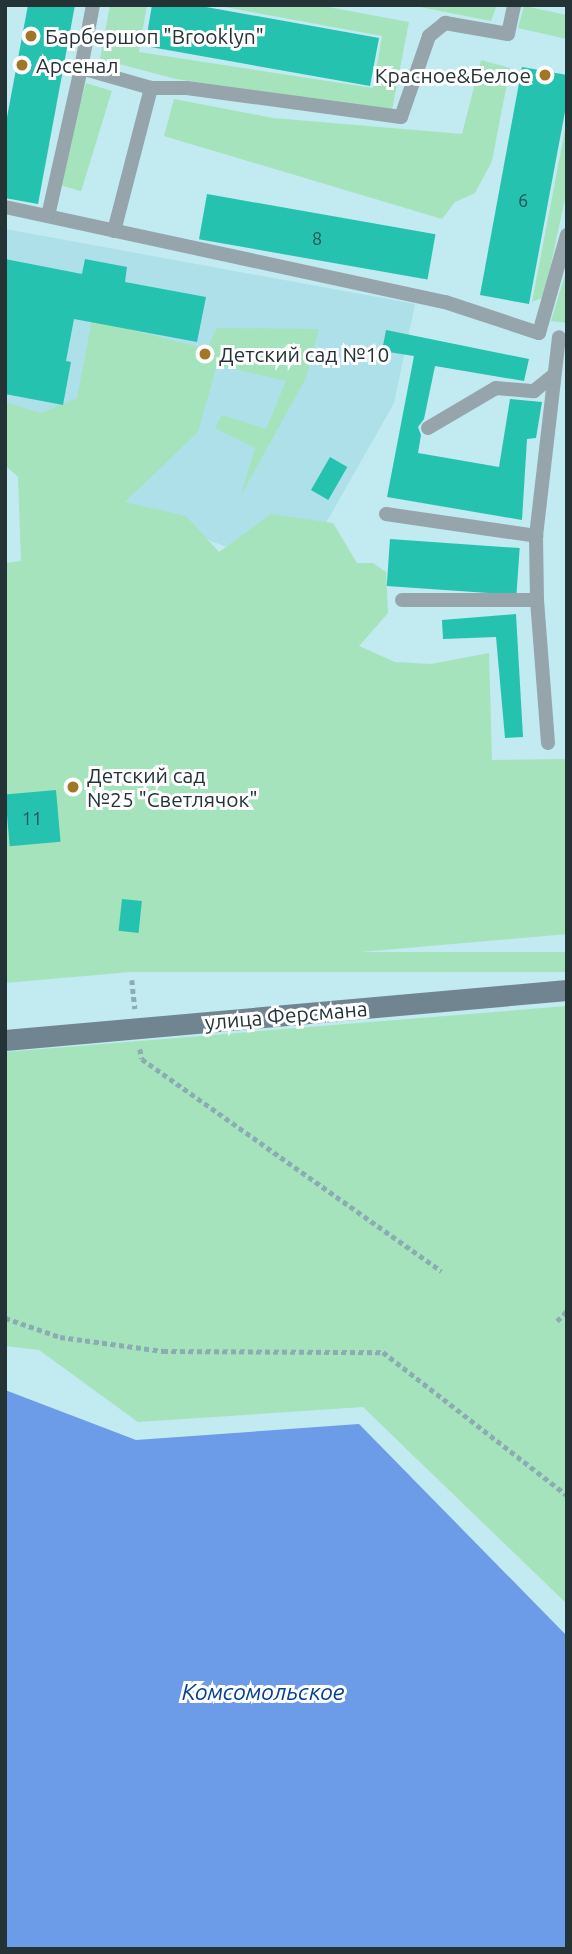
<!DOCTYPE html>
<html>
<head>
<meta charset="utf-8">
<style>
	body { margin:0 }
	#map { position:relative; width:572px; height:1954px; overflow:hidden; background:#c1eaf1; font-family:Ubuntu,sans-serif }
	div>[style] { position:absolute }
	.built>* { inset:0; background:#ade0e8 }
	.green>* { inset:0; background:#a5e3bc; transform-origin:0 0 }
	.water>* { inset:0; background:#6c9be7 }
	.building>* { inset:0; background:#25c2af; transform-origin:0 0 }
	.path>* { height:4.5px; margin-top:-2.25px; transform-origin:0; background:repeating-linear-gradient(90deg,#8bacb2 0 5px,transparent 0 8.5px) }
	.lane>* { height:14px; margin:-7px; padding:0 7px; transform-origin:7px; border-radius:7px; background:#96a4ac }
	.secondary>* { height:21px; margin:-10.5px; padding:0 10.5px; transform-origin:10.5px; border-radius:10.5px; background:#718591 }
	.dots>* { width:19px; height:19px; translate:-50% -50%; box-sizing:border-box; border:4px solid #fff; border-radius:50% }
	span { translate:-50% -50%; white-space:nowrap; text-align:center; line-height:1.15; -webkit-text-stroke:6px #fff; paint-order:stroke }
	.number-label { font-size:18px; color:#245754 }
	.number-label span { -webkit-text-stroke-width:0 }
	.poi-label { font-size:21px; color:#233336 }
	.left { translate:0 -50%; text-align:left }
	.right { translate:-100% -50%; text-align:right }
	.street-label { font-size:21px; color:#233336 }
	.water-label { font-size:23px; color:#053e96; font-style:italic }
	.frame { position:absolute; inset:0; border:7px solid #233336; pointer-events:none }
</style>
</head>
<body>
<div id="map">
	<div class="built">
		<i style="clip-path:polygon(5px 229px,415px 304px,394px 403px,297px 574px,5px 462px)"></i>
	</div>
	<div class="green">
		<i style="clip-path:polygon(110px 5px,147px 5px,139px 52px,373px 88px,382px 36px,214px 5px,317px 5px,409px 22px,392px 110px,176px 79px,100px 59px)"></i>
		<i style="clip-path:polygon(410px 5px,497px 5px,491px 21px)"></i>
		<i style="clip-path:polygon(524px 6px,567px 15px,567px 39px,518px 28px)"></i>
		<i style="clip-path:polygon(481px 60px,510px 68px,492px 161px,475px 193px,455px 202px,442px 219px,164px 136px,174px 99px,273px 118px,462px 134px)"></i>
		<i style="left:86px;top:83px;width:27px;height:105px;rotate:17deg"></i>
		<i style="clip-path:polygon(567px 119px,567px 189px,544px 297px,532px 302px)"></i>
		<i style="clip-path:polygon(567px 268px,567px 323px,551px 321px)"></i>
		<i style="clip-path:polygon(92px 320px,207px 349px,217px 328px,319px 329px,306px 378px,241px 495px,255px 448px,215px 428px,222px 415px,266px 429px,286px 381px,217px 365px,198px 432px,125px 502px,186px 516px,219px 552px,271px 514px,333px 523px,357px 563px,373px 563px,386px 572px,388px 613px,359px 646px,395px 662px,431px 664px,489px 653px,492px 760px,567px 759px,567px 934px,5px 983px,5px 563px,21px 561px,18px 477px,5px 465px,5px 402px,41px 413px,77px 398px)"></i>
		<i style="left:567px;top:952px;width:20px;height:564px;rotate:90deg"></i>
		<i style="clip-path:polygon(567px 1006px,567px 1604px,363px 1407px,138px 1422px,39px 1350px,5px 1346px,5px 1052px)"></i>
	</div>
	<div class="water">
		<i style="clip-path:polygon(5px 1390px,136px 1440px,359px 1424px,567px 1636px,567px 1949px,5px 1949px)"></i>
	</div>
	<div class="building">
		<i style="clip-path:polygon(28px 5px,75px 5px,38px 204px,5px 198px,5px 128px)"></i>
		<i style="clip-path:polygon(152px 5px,195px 5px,379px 38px,370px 86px,145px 46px)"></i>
		<i style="clip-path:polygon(522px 67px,567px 75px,567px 101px,529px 304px,480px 295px)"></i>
		<i style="left:207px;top:194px;width:232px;height:46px;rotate:10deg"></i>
		<i style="clip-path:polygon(5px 259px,82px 274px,85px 259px,127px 267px,125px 282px,206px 297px,197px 342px,74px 319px,66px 361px,71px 362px,63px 405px,5px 394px)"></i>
		<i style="clip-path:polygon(386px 330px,529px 359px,524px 381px,435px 366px,424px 419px,418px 427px,421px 435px,418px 453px,499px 467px,510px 399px,542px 402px,536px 438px,527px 439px,522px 520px,387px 497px,414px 356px,382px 351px)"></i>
		<i style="left:330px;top:457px;width:20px;height:38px;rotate:30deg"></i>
		<i style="left:390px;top:539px;width:130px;height:47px;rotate:4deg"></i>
		<i style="clip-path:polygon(516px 614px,523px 737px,505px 738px,496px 637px,443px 639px,442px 620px)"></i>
		<i style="left:56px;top:790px;width:52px;height:51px;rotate:85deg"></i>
		<i style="left:122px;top:899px;width:20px;height:32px;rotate:6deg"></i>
	</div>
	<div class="path">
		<i style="left:132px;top:980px;width:29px;rotate:84deg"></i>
		<i style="left:140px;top:1049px;width:10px;rotate:79deg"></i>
		<i style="left:142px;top:1059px;width:367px;rotate:35.3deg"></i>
		<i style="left:5px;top:1318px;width:58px;rotate:19.1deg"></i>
		<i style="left:60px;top:1337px;width:104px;rotate:7.7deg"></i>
		<i style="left:163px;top:1351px;width:220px;rotate:0.3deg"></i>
		<i style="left:383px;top:1352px;width:233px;rotate:37.9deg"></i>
		<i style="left:557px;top:1321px;width:14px;rotate:-45deg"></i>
	</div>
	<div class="lane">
		<i style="left:93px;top:5px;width:64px;rotate:100.8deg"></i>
		<i style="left:81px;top:68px;width:73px;rotate:15.9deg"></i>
		<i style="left:151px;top:88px;width:36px"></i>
		<i style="left:187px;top:88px;width:216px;rotate:7.7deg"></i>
		<i style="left:401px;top:117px;width:86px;rotate:-70.9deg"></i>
		<i style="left:429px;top:36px;width:21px;rotate:-39deg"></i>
		<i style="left:445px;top:23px;width:64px;rotate:9.9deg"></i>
		<i style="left:508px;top:34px;width:30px;rotate:-78deg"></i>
		<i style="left:5px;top:207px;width:450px;rotate:12.2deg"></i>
		<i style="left:445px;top:302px;width:99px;rotate:18.3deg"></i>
		<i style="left:539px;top:333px;width:102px;rotate:-74.1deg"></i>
		<i style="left:48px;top:216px;width:152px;rotate:-77.4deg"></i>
		<i style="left:114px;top:231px;width:148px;rotate:-75.5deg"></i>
		<i style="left:428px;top:428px;width:79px;rotate:-30.5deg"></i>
		<i style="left:496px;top:388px;width:38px;rotate:5deg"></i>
		<i style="left:534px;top:391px;width:26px;rotate:-39deg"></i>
		<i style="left:386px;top:514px;width:152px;rotate:8.3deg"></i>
		<i style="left:402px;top:600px;width:135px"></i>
		<i style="left:548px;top:743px;width:143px;rotate:-94.4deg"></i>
		<i style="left:537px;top:600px;width:64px;rotate:-90.9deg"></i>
		<i style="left:536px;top:536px;width:200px;rotate:-83.4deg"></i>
	</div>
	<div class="secondary">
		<i style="left:5px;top:1040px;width:564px;rotate:-5.08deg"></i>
	</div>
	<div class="dots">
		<i style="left:31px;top:36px;background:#a27627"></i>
		<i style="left:22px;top:65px;background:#a27627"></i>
		<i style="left:545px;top:75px;background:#a27627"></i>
		<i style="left:205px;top:354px;background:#a27627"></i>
		<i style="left:73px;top:787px;background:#a27627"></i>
	</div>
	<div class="number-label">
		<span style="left:523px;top:200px">6</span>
		<span style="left:317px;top:238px">8</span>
		<span style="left:32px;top:818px">11</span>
	</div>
	<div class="poi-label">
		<span class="left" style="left:45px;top:36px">Барбершоп "Brоoklyn"</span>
		<span class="left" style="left:36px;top:65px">Арсенал</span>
		<span class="right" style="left:531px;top:75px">Красное&amp;Белое</span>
		<span class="left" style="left:219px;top:354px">Детский сад №10</span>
		<span class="left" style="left:87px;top:787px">Детский сад<br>№25 "Светлячок"</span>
	</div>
	<div class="street-label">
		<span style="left:286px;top:1015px;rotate:-5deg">улица Ферсмана</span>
	</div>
	<div class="water-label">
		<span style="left:263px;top:1692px">Комсомольское</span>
	</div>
	<div class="frame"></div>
</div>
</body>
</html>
